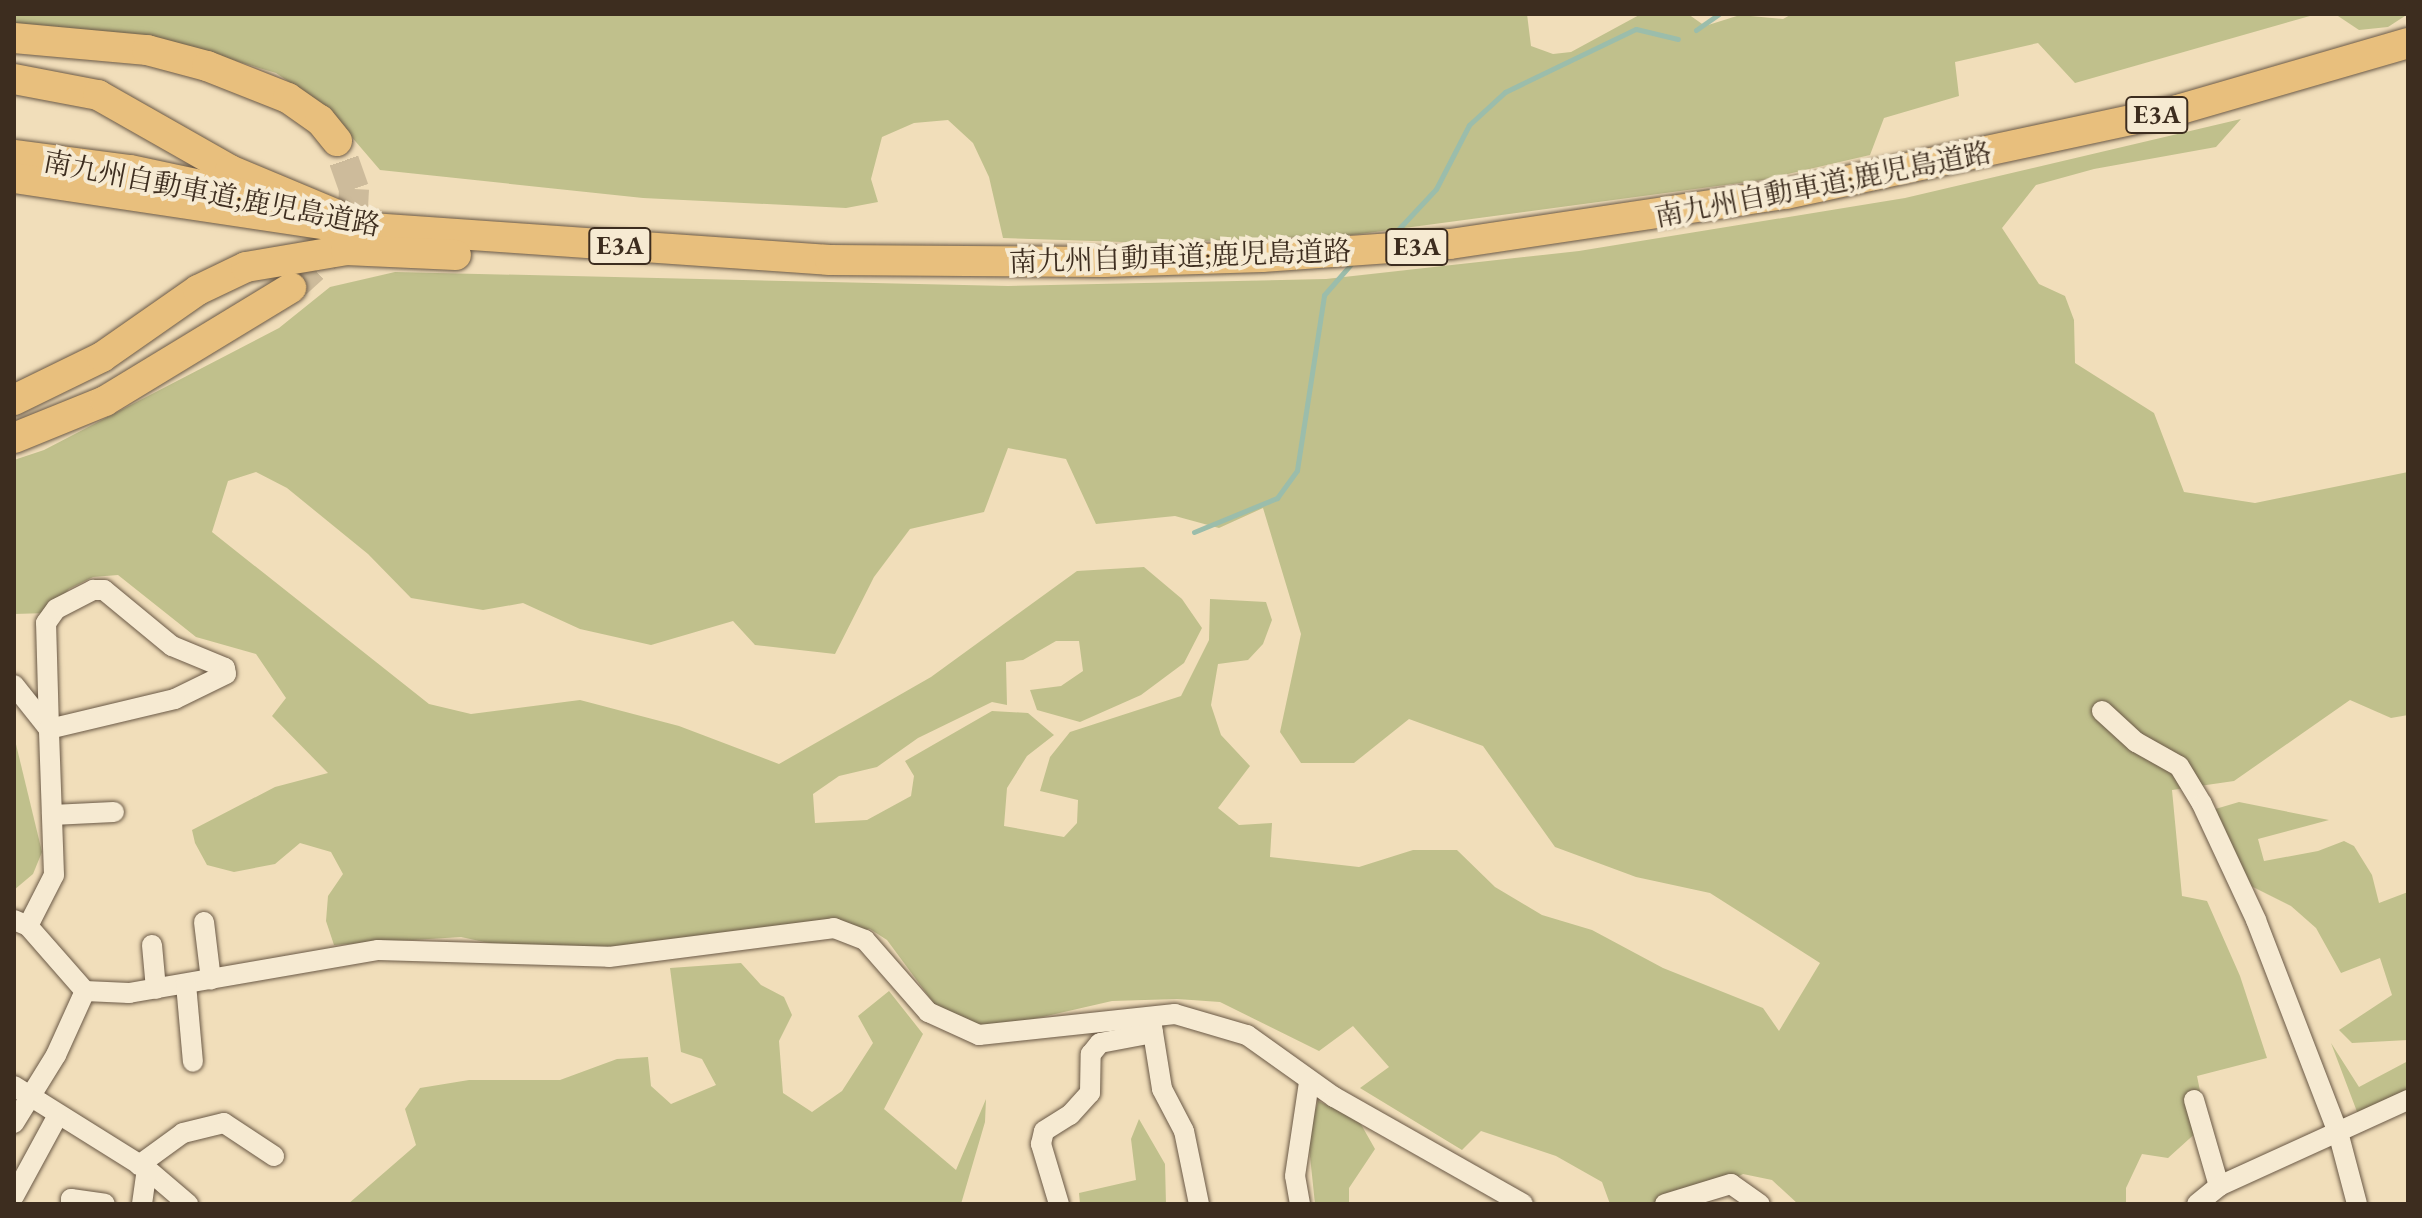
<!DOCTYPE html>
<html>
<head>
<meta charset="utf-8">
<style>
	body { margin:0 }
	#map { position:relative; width:2422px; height:1218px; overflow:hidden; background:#f1deba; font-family:"EB Garamond","Noto Serif JP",serif }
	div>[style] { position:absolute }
	.green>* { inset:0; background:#c0c08c }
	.stream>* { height:5px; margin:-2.5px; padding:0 2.5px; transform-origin:2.5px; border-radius:2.5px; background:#9bbdab }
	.highway-tunnel>* { height:30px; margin-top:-15px; transform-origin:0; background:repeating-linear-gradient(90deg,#cdbb9b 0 30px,transparent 0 45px) }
	.roads { filter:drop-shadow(0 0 2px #6a5946) drop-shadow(0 0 2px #6a5946) }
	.minor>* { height:20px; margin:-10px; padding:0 10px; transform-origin:10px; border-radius:10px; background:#f6ead2 }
	.highway>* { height:30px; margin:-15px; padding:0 15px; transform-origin:15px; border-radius:15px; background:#e8bf7d }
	span { translate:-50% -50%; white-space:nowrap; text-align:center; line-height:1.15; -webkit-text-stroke:8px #f6ead2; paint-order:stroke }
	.shield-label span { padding:2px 6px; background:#f6ead2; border:2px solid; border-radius:6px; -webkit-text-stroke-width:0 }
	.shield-label { font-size:26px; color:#3d2d1f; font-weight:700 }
	.street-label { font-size:28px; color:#3d2d1f }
	.frame { position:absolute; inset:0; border:16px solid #3d2d1f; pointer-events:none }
</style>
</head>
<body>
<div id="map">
	<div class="green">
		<i style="clip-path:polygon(14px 14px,1527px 14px,1531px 46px,1553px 54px,1571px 52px,1641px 14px,1688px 14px,1705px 26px,1740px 15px,1783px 19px,1792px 14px,2317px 14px,2075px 83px,2038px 43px,1955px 62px,1959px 96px,1884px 118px,1870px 155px,1762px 180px,1352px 235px,1154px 243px,1003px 238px,989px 177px,973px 143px,948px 120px,914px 123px,882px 137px,871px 179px,878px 202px,846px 208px,643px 198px,380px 170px,326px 107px,276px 73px,159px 38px,14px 23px)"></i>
		<i style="clip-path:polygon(2335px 14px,2408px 14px,2388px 27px,2359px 30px)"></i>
		<i style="clip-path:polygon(evenodd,2241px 119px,2216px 147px,2094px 169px,2036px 185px,2002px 228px,2039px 284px,2065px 296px,2074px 320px,2075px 363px,2154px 413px,2184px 492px,2255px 503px,2408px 472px,2408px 715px,2391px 718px,2350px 700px,2234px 781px,2172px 790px,2182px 896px,2207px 901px,2240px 976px,2267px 1058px,2197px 1076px,2203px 1106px,2199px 1130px,2168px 1158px,2142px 1154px,2126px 1188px,2126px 1204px,1798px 1204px,1772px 1180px,1743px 1174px,1684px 1204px,1610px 1204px,1602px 1182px,1556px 1156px,1481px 1131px,1462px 1150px,1360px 1088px,1389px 1067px,1353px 1026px,1319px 1051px,1220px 1002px,1177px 999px,1112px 1001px,990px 1029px,941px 1013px,887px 940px,870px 929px,758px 940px,645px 963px,573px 961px,461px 937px,334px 945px,326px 921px,328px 896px,343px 874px,331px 852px,300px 843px,275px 864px,234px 872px,207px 865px,195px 843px,192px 830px,275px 787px,328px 773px,272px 716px,286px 698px,256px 654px,196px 637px,118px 575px,93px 577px,69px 589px,48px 613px,14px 614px,14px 460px,44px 450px,279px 328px,330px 287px,395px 272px,1008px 286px,1326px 279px,1579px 251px,1905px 198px,2241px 119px,1008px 448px,1066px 459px,1096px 524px,1175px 516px,1219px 528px,1263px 508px,1301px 634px,1280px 732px,1301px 763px,1354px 763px,1409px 719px,1483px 746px,1555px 847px,1636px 877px,1710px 893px,1820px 963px,1779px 1031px,1763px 1008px,1663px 968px,1592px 930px,1542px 915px,1495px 887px,1457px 850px,1413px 850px,1359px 867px,1270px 857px,1272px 823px,1239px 825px,1218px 808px,1250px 766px,1221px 735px,1211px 705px,1218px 664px,1248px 660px,1263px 644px,1272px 620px,1266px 602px,1210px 599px,1209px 640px,1181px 696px,1070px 732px,1050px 757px,1040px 791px,1078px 800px,1077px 823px,1064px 837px,1004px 826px,1007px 788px,1027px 756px,1054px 735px,1028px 713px,992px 711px,905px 761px,914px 776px,911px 796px,867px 820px,815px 823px,813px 794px,839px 776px,877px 767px,918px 738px,992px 702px,1007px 705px,1006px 662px,1023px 660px,1056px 641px,1079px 641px,1083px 671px,1061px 686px,1030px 690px,1037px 710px,1080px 722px,1141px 695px,1184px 663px,1202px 628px,1182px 599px,1144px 567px,1077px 571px,931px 677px,779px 764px,679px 726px,580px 700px,471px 714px,429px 704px,212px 532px,228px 481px,256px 472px,287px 488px,368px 554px,411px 598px,483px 610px,523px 603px,580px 629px,651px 645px,733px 621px,755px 645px,835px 654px,874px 577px,910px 529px,984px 512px,1008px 448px)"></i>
		<i style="clip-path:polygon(14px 736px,42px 852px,33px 874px,14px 890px)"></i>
		<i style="clip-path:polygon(2239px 802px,2329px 820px,2258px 839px,2264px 861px,2318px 851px,2344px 841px,2354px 846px,2372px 875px,2379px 903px,2408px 892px,2408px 1040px,2352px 1043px,2339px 1030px,2392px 995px,2380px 958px,2341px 973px,2316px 928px,2291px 906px,2249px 885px,2212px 810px)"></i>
		<i style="clip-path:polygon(741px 963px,761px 985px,784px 997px,792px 1015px,779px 1041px,783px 1093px,812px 1112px,842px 1091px,873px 1043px,858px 1016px,889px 991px,923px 1034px,884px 1109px,956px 1170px,986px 1099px,985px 1122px,961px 1204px,348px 1204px,416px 1145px,405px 1109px,420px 1088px,469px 1080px,560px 1080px,617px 1059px,648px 1057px,651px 1086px,671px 1104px,716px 1085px,702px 1059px,681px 1052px,670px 968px)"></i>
		<i style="clip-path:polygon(2331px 1043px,2359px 1087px,2408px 1061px,2408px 1097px,2359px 1117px)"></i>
		<i style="clip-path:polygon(1318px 1101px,1358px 1119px,1375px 1149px,1349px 1188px,1349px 1204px,1315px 1204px,1308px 1137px)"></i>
		<i style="clip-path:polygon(1139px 1119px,1165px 1164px,1166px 1204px,1080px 1204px,1079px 1193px,1136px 1180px,1131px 1139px)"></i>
	</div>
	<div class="stream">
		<i style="left:1696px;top:30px;width:28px;rotate:-35deg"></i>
		<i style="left:1392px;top:236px;width:64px;rotate:-46.9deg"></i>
		<i style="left:1436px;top:189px;width:72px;rotate:-62.7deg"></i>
		<i style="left:1469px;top:125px;width:49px;rotate:-42.5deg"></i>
		<i style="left:1505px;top:92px;width:145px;rotate:-25.7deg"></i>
		<i style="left:1636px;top:29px;width:43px;rotate:13.4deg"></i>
		<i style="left:1194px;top:532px;width:90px;rotate:-22.3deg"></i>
		<i style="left:1277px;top:498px;width:34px;rotate:-54deg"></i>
		<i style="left:1297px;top:470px;width:177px;rotate:-81.2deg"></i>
		<i style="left:1324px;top:295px;width:41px;rotate:-48.9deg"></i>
	</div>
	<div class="highway-tunnel">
		<i style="left:291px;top:288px;width:59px;rotate:-42.3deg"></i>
		<i style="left:335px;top:248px;width:44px;rotate:-65.8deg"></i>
		<i style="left:353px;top:208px;width:19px;rotate:-87deg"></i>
		<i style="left:354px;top:189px;width:51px;rotate:-109.5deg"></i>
	</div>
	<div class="roads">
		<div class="minor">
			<i style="left:14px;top:685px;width:56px;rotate:51.5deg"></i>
			<i style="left:2102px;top:711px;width:46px;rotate:42.4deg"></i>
			<i style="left:2136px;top:742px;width:49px;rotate:29.2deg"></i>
			<i style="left:2179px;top:766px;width:44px;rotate:58.8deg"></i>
			<i style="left:2202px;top:804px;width:128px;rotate:65deg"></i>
			<i style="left:2256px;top:920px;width:227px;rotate:68.9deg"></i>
			<i style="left:2338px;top:1132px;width:74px;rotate:75.2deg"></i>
			<i style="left:52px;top:815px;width:62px;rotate:-2.8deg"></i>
			<i style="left:14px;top:920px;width:15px;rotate:23deg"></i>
			<i style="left:28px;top:926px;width:86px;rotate:48.8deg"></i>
			<i style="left:85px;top:991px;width:44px;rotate:2.6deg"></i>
			<i style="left:129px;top:993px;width:253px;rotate:-9.8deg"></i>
			<i style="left:378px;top:950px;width:231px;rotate:1.7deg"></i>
			<i style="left:609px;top:957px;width:227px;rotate:-7.3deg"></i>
			<i style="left:834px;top:928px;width:33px;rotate:21deg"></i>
			<i style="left:865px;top:940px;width:96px;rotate:48.8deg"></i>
			<i style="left:928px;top:1012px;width:56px;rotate:24.3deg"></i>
			<i style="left:979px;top:1035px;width:197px;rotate:-6.1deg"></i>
			<i style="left:1175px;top:1014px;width:75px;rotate:16.3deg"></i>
			<i style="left:1247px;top:1035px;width:107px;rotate:35.5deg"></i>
			<i style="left:1334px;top:1097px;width:217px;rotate:29.5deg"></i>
			<i style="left:204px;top:922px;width:58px;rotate:83.1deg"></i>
			<i style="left:28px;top:926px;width:57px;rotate:-63deg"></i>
			<i style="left:54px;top:875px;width:146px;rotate:-92deg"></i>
			<i style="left:49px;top:729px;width:106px;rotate:-91.6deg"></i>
			<i style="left:46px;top:623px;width:17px;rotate:-54deg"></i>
			<i style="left:56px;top:609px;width:42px;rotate:-27.2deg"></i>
			<i style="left:93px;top:590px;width:11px"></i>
			<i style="left:104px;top:590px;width:88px;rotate:39.5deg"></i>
			<i style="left:172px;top:646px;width:57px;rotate:22.5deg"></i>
			<i style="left:225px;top:668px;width:6px;rotate:81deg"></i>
			<i style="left:226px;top:674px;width:57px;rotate:153.9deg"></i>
			<i style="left:175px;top:699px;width:130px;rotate:166.6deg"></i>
			<i style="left:152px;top:945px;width:44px;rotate:84.8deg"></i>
			<i style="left:186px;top:984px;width:78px;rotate:84.9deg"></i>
			<i style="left:1151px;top:1020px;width:70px;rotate:80.9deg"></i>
			<i style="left:1162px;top:1089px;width:47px;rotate:62.4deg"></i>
			<i style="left:1184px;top:1131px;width:75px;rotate:78.4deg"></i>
			<i style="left:14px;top:1086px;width:157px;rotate:32deg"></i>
			<i style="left:147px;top:1169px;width:54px;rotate:40.5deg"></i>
			<i style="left:2194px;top:1100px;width:90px;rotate:73.8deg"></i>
			<i style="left:14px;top:1123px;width:80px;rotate:-58.3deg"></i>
			<i style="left:56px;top:1055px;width:70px;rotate:-65.6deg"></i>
			<i style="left:139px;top:1165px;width:54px;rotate:-36deg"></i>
			<i style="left:183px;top:1133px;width:42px;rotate:-13.7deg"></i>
			<i style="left:224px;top:1123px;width:60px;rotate:33.4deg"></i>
			<i style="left:14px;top:1196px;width:92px;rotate:-61.5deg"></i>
			<i style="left:71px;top:1204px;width:5px;rotate:-90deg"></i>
			<i style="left:71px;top:1199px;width:34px;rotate:8deg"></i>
			<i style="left:142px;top:1204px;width:35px;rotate:-82deg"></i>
			<i style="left:1059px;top:1204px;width:63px;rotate:-106.7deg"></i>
			<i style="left:1041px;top:1144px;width:13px;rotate:-77deg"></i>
			<i style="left:1044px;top:1131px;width:31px;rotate:-32deg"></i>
			<i style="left:1070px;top:1115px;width:30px;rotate:-48deg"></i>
			<i style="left:1090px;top:1093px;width:39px;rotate:-89deg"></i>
			<i style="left:1091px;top:1054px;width:14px;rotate:-51deg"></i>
			<i style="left:1100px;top:1043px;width:54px;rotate:-10.7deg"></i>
			<i style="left:1300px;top:1204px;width:28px;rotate:-100deg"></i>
			<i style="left:1295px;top:1176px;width:95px;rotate:-81.5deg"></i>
			<i style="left:1665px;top:1204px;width:69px;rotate:-16.9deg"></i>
			<i style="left:1731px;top:1184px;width:35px;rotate:35deg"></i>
			<i style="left:2197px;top:1204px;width:28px;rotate:-39deg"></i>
			<i style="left:2219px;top:1186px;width:208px;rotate:-24.5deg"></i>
		</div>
		<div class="highway">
			<i style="left:14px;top:38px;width:134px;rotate:5.2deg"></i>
			<i style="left:147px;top:50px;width:62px;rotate:14.9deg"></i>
			<i style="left:207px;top:66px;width:87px;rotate:21.6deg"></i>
			<i style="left:288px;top:98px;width:39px;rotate:35deg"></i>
			<i style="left:320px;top:120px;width:27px;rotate:51deg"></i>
			<i style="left:14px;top:79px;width:86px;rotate:10.8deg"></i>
			<i style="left:98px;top:95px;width:152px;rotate:29.6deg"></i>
			<i style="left:230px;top:170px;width:114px;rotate:22.7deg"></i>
			<i style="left:14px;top:155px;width:117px;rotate:7.4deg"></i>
			<i style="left:130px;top:170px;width:129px;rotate:12.1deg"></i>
			<i style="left:14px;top:178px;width:317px;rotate:8.5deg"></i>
			<i style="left:328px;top:225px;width:503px;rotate:3.99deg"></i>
			<i style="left:830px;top:260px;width:274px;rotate:0.4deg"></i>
			<i style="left:1104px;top:262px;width:158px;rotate:-1.8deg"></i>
			<i style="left:1262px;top:257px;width:188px;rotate:-4deg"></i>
			<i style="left:1450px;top:244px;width:340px;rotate:-8.5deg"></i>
			<i style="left:1786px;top:194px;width:404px;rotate:-12.1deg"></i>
			<i style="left:2181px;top:109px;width:236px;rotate:-16.2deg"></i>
			<i style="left:14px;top:400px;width:98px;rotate:-26deg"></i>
			<i style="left:102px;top:357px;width:117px;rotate:-34.9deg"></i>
			<i style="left:198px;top:290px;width:53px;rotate:-25.6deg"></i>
			<i style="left:246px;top:267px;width:101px;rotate:-9.6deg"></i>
			<i style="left:346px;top:250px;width:110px;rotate:2.6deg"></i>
			<i style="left:14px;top:438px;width:98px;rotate:-22.1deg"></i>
			<i style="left:105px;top:401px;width:218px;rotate:-31.3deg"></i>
		</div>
	</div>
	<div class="shield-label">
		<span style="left:2157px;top:115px">E3A</span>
		<span style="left:620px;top:246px">E3A</span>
		<span style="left:1417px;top:247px">E3A</span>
	</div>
	<div class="street-label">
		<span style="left:1823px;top:184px;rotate:-11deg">南九州自動車道;鹿児島道路</span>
		<span style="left:212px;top:193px;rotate:11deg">南九州自動車道;鹿児島道路</span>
		<span style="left:1180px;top:256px;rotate:-2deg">南九州自動車道;鹿児島道路</span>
	</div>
	<div class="frame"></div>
</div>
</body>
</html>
